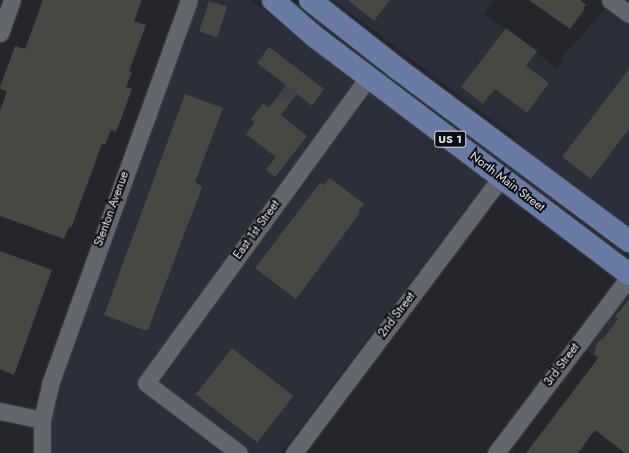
<!DOCTYPE html>
<html>
<head>
<meta charset="utf-8">
<style>
	body { margin:0 }
	#map { position:relative; width:629px; height:453px; overflow:hidden; background:#24262b; font-family:Jost,sans-serif }
	div>[style] { position:absolute }
	.built>* { inset:0; background:#2a2f39 }
	.building>* { inset:0; background:#484842; transform-origin:0 0 }
	.minor-tunnel>* { height:17px; margin-top:-8.5px; transform-origin:0; background:repeating-linear-gradient(90deg,#414348 0 17px,transparent 0 25px) }
	.roads { filter:drop-shadow(0 0 1px #414346) drop-shadow(0 0 1px #414346) }
	.minor>* { height:17px; margin:-8.5px; padding:0 8.5px; transform-origin:8.5px; border-radius:8.5px; background:#63666c }
	.major>* { height:22px; margin:-11px; padding:0 11px; transform-origin:11px; border-radius:11px; background:#687ba4 }
	span { translate:-50% -50%; white-space:nowrap; text-align:center; line-height:1.15; -webkit-text-stroke:4px #0e0f11; paint-order:stroke }
	.shield-label span { padding:1px 3px; background:#0e0f11; border:1px solid; border-radius:3px; -webkit-text-stroke-width:0 }
	.shield-label { font-size:11px; color:#e4e6e9; font-weight:700 }
	.street-label { font-size:12px; color:#e4e6e9 }
</style>
</head>
<body>
<div id="map">
	<div class="built">
		<i style="clip-path:polygon(199px 0,250px 0,488px 180px,281px 453px,49px 453px,56px 349px)"></i>
		<i style="clip-path:polygon(333px 0,494px 0,484px 13px,558px 69px,566px 50px,570px 49px,611px 2px,629px 14px,629px 241px,558px 189px,512px 135px)"></i>
		<i style="clip-path:polygon(629px 279px,629px 383px,578px 344px)"></i>
	</div>
	<div class="building">
		<i style="clip-path:polygon(43px 0,142px 0,134px 21px,146px 25px,129px 71px,132px 72px,126px 87px,132px 89px,116px 132px,111px 130px,105px 145px,102px 144px,71px 228px,69px 227px,64px 239px,0 216px,0 111px,7px 91px,0 89px,0 87px,15px 46px,25px 49px)"></i>
		<i style="clip-path:polygon(348px 0,390px 0,374px 21px)"></i>
		<i style="clip-path:polygon(529px 0,580px 0,586px 5px,583px 8px,585px 9px,570px 29px)"></i>
		<i style="left:209px;top:1px;width:19px;height:32px;rotate:18deg"></i>
		<i style="clip-path:polygon(506px 28px,537px 51px,526px 66px,549px 83px,527px 113px,495px 89px,483px 104px,461px 87px)"></i>
		<i style="clip-path:polygon(269px 47px,324px 89px,312px 106px,297px 94px,281px 115px,307px 136px,275px 177px,266px 170px,276px 157px,246px 134px,255px 122px,251px 119px,263px 103px,269px 108px,286px 85px,257px 63px)"></i>
		<i style="clip-path:polygon(629px 69px,629px 129px,591px 179px,562px 157px)"></i>
		<i style="clip-path:polygon(185px 94px,223px 108px,195px 182px,202px 187px,148px 330px,144px 330px,104px 315px)"></i>
		<i style="clip-path:polygon(330px 178px,364px 204px,358px 212px,360px 213px,296px 299px,255px 268px,320px 183px,324px 185px)"></i>
		<i style="clip-path:polygon(0 251px,52px 270px,14px 375px,0 369px)"></i>
		<i style="clip-path:polygon(629px 299px,629px 453px,625px 453px,595px 430px,578px 453px,526px 453px,599px 357px,594px 354px,596px 345px,602px 338px,603px 339px,618px 319px,615px 317px)"></i>
		<i style="left:232px;top:348px;width:78px;height:59px;rotate:38deg"></i>
	</div>
	<div class="minor-tunnel">
		<i style="left:281px;top:91px;width:14px;rotate:34deg"></i>
	</div>
	<div class="roads">
		<div class="minor">
			<i style="left:610px;top:0;width:24px;rotate:36deg"></i>
			<i style="left:0;top:33px;width:35px;rotate:-70deg"></i>
			<i style="left:0;top:411px;width:43px;rotate:12.1deg"></i>
			<i style="left:42px;top:453px;width:33px;rotate:-90deg"></i>
			<i style="left:42px;top:420px;width:37px;rotate:-77deg"></i>
			<i style="left:50px;top:384px;width:408px;rotate:-70.1deg"></i>
			<i style="left:239px;top:453px;width:116px;rotate:-143deg"></i>
			<i style="left:146px;top:383px;width:378px;rotate:-54deg"></i>
			<i style="left:294px;top:453px;width:345px;rotate:-53.1deg"></i>
			<i style="left:496px;top:453px;width:221px;rotate:-52.9deg"></i>
		</div>
		<div class="major">
			<i style="left:273px;top:0;width:55px;rotate:41.3deg"></i>
			<i style="left:314px;top:36px;width:395px;rotate:37.1deg"></i>
			<i style="left:310px;top:0;width:112px;rotate:38.1deg"></i>
			<i style="left:398px;top:69px;width:288px;rotate:36.7deg"></i>
		</div>
	</div>
	<div class="shield-label">
		<span style="left:450px;top:139px">US 1</span>
	</div>
	<div class="street-label">
		<span style="left:507px;top:182px;rotate:37deg">North Main Street</span>
		<span style="left:112px;top:209px;rotate:-70deg">Stenton Avenue</span>
		<span style="left:257px;top:230px;rotate:-54deg">East 1st Street</span>
		<span style="left:397px;top:315px;rotate:-53deg">2nd Street</span>
		<span style="left:562px;top:365px;rotate:-53deg">3rd Street</span>
	</div>
</div>
</body>
</html>
